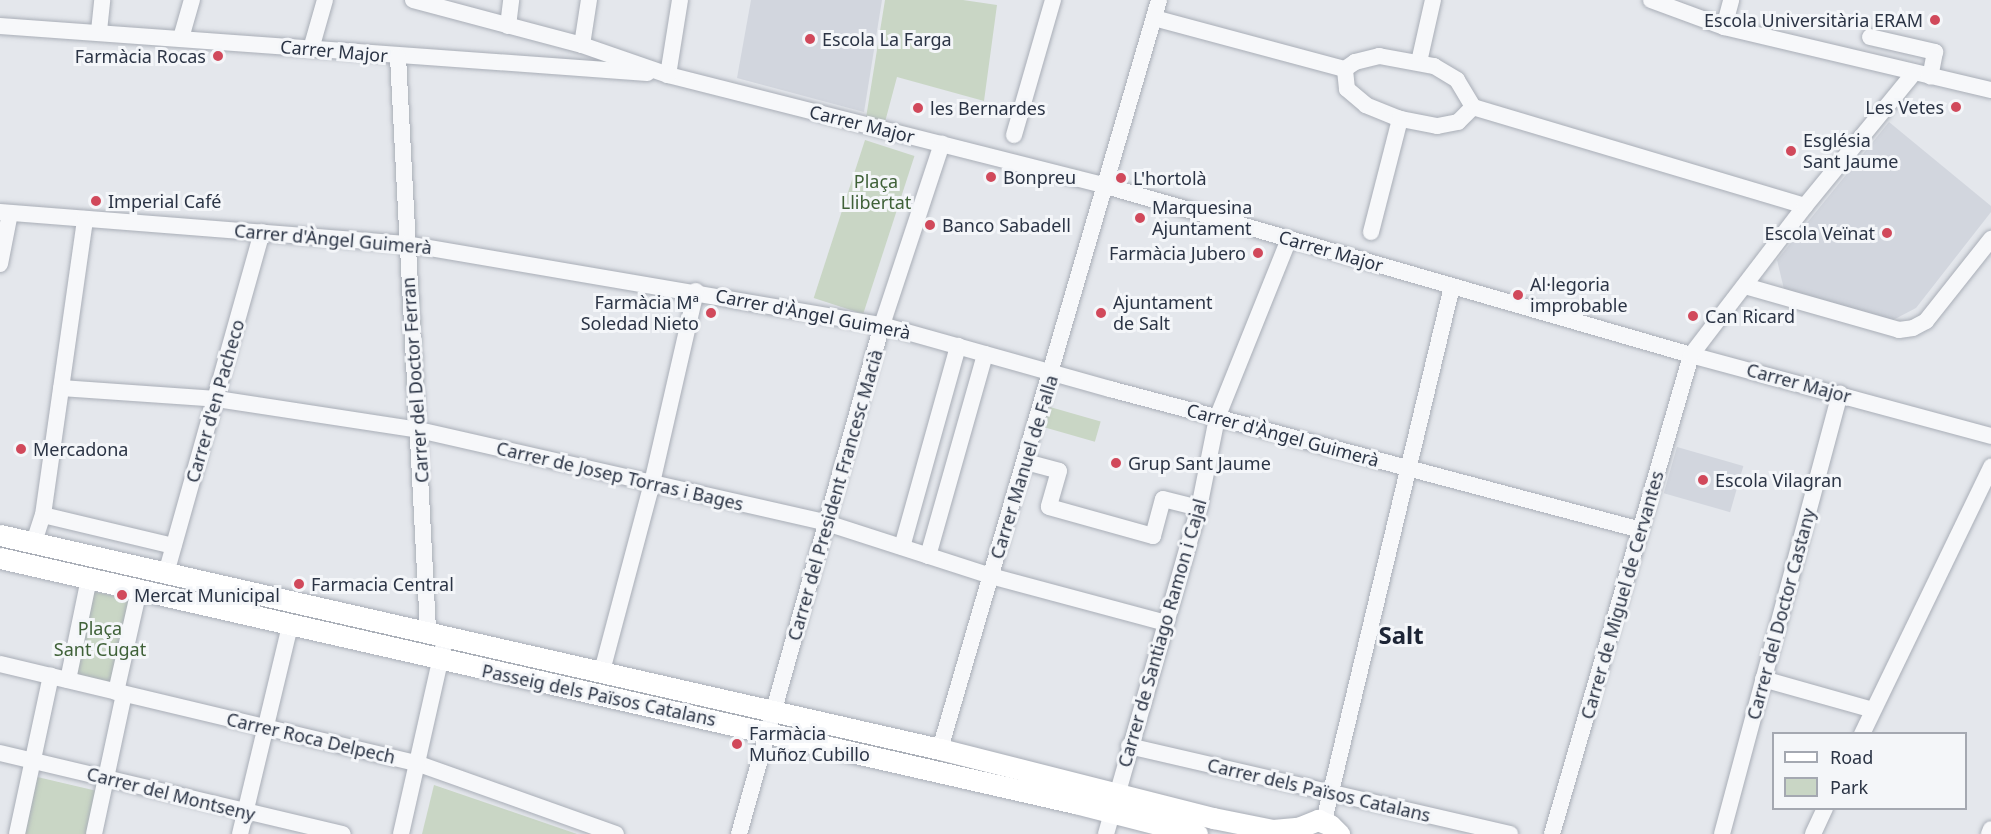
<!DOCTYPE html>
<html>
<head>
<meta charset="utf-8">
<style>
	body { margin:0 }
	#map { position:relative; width:1991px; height:834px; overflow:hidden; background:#e4e7ec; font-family:"Noto Sans",sans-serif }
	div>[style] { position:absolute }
	.built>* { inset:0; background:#d2d6de; transform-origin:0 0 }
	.green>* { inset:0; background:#c9d6c5; transform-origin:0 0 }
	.roads { filter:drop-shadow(0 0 2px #a9aeb7) drop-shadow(0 0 2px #a9aeb7) }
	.minor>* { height:16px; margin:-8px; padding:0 8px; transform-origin:8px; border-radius:8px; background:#f7f8fa }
	.major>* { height:21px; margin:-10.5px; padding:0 10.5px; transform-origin:10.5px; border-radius:10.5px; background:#fff }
	.dots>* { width:16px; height:16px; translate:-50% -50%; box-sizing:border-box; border:3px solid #f4f6f9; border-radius:50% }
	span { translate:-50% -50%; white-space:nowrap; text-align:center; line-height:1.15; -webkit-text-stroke:6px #f4f6f9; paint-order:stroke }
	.poi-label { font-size:18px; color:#2b3445 }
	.right { translate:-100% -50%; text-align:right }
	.left { translate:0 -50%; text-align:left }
	.street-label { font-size:18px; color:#2b3445 }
	.park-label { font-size:18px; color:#3f6138 }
	.district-label { font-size:24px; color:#1d2536; font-weight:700 }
	.legend { position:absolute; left:1772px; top:732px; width:195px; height:78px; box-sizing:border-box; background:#f4f6f9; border:2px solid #a4a8b1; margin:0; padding:8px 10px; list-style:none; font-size:18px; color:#2b3445 }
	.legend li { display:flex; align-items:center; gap:12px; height:30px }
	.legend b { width:30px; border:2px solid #a4a8b1 }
</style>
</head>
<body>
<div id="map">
	<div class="built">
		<i style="clip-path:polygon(751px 0,882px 0,864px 112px,737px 78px)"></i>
		<i style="clip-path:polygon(1889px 122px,1991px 206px,1991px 212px,1916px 308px,1893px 320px,1784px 289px,1777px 260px)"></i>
		<i style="left:1677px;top:447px;width:69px;height:48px;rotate:16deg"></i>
	</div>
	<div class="green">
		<i style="clip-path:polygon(885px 0,963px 0,997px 5px,984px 101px,897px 77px,885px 122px,866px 118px)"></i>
		<i style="left:865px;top:140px;width:52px;height:166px;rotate:18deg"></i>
		<i style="left:1043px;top:405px;width:60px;height:21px;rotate:16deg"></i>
		<i style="left:91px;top:591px;width:39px;height:87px;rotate:12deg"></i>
		<i style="clip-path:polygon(33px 776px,97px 791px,88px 834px,22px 834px)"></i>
		<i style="clip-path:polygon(434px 785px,577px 834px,422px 834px)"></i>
	</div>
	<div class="roads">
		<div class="minor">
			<i style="left:413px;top:0;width:175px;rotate:14.9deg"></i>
			<i style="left:582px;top:45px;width:91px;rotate:19.2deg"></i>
			<i style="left:668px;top:75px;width:452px;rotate:14.2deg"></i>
			<i style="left:1106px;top:186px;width:609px;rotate:16.11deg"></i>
			<i style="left:1691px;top:355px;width:311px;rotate:15.1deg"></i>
			<i style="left:1651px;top:0;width:78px;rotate:20.3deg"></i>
			<i style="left:1724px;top:27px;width:274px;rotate:13.3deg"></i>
			<i style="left:1154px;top:18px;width:198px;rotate:15deg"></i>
			<i style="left:0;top:26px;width:649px;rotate:4.15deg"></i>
			<i style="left:508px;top:26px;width:26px;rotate:-83deg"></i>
			<i style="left:1724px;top:27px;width:28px;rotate:-75deg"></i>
			<i style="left:99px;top:31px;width:31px;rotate:-84deg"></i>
			<i style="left:1870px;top:37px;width:67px;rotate:13deg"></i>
			<i style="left:1935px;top:52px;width:25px;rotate:101deg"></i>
			<i style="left:181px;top:38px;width:40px;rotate:-74deg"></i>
			<i style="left:582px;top:45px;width:46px;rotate:-81.2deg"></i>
			<i style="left:311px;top:49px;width:51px;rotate:-74.1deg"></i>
			<i style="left:1379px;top:56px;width:56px;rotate:10.3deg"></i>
			<i style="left:1434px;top:66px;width:27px;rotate:31deg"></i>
			<i style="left:1457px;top:80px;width:31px;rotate:59deg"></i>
			<i style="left:1473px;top:107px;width:21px;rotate:135deg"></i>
			<i style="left:1458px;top:122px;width:21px;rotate:169deg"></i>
			<i style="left:1437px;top:126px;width:38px;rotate:-169deg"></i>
			<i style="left:1400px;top:119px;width:37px;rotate:-158deg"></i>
			<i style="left:1366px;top:105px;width:25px;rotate:-140deg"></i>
			<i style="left:1347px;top:89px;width:20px;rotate:-96deg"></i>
			<i style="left:1345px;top:69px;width:12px;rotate:-35deg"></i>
			<i style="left:1355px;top:62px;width:25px;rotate:-14deg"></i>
			<i style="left:398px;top:57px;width:574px;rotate:87deg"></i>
			<i style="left:1419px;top:62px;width:64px;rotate:-77.3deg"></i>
			<i style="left:668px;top:75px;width:76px;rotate:-80.9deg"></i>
			<i style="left:1473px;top:107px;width:346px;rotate:16.6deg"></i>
			<i style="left:1014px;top:135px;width:141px;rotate:-73.9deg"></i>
			<i style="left:0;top:212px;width:407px;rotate:4.5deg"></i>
			<i style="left:406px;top:244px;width:483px;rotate:9.7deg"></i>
			<i style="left:882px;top:325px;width:237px;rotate:15.7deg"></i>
			<i style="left:1110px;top:389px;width:549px;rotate:14.87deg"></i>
			<i style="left:1371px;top:232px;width:117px;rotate:-75.6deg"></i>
			<i style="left:0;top:264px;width:52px;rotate:-78.9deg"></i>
			<i style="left:1745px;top:286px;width:160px;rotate:15.9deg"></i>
			<i style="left:1899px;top:330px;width:14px;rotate:-8deg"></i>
			<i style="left:1913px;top:328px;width:15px;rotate:-28deg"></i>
			<i style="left:1926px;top:321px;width:105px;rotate:-51.6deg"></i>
			<i style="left:61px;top:388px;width:156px;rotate:4deg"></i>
			<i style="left:217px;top:399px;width:204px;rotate:8.7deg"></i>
			<i style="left:419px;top:430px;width:418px;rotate:12.8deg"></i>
			<i style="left:827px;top:523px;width:172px;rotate:17.9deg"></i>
			<i style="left:991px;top:576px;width:181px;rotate:15deg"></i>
			<i style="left:1026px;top:462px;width:34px;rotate:15deg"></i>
			<i style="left:1059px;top:471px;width:37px;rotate:106deg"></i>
			<i style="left:1049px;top:507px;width:108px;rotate:15.6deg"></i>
			<i style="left:1153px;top:536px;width:38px;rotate:-75deg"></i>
			<i style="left:1163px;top:499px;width:37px;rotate:14deg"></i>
			<i style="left:43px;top:515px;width:134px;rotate:13.4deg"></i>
			<i style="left:34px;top:542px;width:28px;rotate:-72deg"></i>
			<i style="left:43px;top:515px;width:299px;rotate:-81.9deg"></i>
			<i style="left:902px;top:547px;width:209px;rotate:-74.4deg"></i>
			<i style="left:928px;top:556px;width:210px;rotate:-74.2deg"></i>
			<i style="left:167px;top:570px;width:351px;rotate:-74.3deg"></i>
			<i style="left:0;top:664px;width:431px;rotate:13.4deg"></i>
			<i style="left:419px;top:764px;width:209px;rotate:19.6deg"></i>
			<i style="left:602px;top:671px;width:195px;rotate:-75.1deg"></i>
			<i style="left:652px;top:483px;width:197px;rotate:-77.1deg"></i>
			<i style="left:1763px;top:679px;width:114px;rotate:15.7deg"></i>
			<i style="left:68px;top:680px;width:103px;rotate:-78.3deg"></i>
			<i style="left:116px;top:692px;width:105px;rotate:-77.3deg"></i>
			<i style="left:1862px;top:734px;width:297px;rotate:-64.2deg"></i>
			<i style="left:1129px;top:746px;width:391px;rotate:13deg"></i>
			<i style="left:940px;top:749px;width:780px;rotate:-73.7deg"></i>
			<i style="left:0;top:753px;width:352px;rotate:13.3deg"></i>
			<i style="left:1324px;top:821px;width:550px;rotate:-76.54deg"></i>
			<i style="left:17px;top:834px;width:162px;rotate:-77.9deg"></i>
			<i style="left:94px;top:834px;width:143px;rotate:-77.9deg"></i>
			<i style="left:240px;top:834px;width:215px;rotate:-76.5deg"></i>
			<i style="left:401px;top:834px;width:192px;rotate:-77.3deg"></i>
			<i style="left:739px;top:834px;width:529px;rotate:-74.31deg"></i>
			<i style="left:882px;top:325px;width:191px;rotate:-71.7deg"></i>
			<i style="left:1106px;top:834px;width:339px;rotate:-74.1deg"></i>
			<i style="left:1199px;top:508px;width:92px;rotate:-78.7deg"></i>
			<i style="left:1217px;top:418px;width:193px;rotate:-68.1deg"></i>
			<i style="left:1552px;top:834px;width:499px;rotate:-73.8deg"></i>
			<i style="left:1691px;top:355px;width:188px;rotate:-52.6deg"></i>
			<i style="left:1805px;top:206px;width:172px;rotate:-50.7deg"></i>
			<i style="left:1722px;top:834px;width:456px;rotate:-75deg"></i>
			<i style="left:1813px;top:834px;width:29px;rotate:-65deg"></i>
			<i style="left:1989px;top:834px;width:5px;rotate:-68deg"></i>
		</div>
		<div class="major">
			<i style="left:0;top:535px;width:964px;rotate:12.83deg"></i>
			<i style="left:940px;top:749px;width:282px;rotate:14.2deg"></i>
			<i style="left:1213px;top:818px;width:61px;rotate:11.3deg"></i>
			<i style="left:1273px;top:830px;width:25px;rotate:-5deg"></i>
			<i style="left:1298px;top:828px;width:22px;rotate:-22deg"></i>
			<i style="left:1318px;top:820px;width:13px;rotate:23deg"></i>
			<i style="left:1330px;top:825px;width:13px;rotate:45deg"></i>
			<i style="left:0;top:558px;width:1103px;rotate:12.84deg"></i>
			<i style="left:1075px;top:803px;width:126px;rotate:14.3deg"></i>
		</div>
	</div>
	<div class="dots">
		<i style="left:1935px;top:20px;background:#d1495b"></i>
		<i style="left:810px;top:39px;background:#d1495b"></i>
		<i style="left:218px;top:56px;background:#d1495b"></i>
		<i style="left:1956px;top:107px;background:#d1495b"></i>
		<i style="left:918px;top:108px;background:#d1495b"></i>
		<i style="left:1791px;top:151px;background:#d1495b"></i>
		<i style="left:991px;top:177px;background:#d1495b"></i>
		<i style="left:1121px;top:178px;background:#d1495b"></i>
		<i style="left:96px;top:201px;background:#d1495b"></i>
		<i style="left:1140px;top:218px;background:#d1495b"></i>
		<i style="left:930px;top:225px;background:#d1495b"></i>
		<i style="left:1887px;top:233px;background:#d1495b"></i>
		<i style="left:1258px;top:253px;background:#d1495b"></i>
		<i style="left:1518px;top:295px;background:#d1495b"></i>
		<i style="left:711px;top:313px;background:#d1495b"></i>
		<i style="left:1101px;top:313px;background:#d1495b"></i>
		<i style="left:1693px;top:316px;background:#d1495b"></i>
		<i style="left:21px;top:449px;background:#d1495b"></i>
		<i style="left:1116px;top:463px;background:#d1495b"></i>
		<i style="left:1703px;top:480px;background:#d1495b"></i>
		<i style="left:299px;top:584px;background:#d1495b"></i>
		<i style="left:122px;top:595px;background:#d1495b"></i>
		<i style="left:737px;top:744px;background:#d1495b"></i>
	</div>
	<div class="poi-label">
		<span class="right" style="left:1923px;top:20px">Escola Universitària ERAM</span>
		<span class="left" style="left:822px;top:39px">Escola La Farga</span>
		<span class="right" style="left:206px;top:56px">Farmàcia Rocas</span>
		<span class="right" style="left:1944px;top:107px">Les Vetes</span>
		<span class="left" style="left:930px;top:108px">les Bernardes</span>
		<span class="left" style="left:1803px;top:151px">Església<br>Sant Jaume</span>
		<span class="left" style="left:1003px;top:177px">Bonpreu</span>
		<span class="left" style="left:1133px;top:178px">L'hortolà</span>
		<span class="left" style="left:108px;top:201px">Imperial Café</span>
		<span class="left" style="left:1152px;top:218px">Marquesina<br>Ajuntament</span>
		<span class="left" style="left:942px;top:225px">Banco Sabadell</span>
		<span class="right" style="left:1875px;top:233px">Escola Veïnat</span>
		<span class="right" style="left:1246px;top:253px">Farmàcia Jubero</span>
		<span class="left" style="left:1530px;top:295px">Al·legoria<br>improbable</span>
		<span class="right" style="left:699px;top:313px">Farmàcia Mª<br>Soledad Nieto</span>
		<span class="left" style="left:1113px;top:313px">Ajuntament<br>de Salt</span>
		<span class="left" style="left:1705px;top:316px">Can Ricard</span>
		<span class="left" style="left:33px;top:449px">Mercadona</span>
		<span class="left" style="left:1128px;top:463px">Grup Sant Jaume</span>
		<span class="left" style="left:1715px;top:480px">Escola Vilagran</span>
		<span class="left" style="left:311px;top:584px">Farmacia Central</span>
		<span class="left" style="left:134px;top:595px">Mercat Municipal</span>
		<span class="left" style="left:749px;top:744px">Farmàcia<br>Muñoz Cubillo</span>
	</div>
	<div class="street-label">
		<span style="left:334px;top:51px;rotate:5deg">Carrer Major</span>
		<span style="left:862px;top:124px;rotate:14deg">Carrer Major</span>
		<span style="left:333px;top:239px;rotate:5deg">Carrer d'Àngel Guimerà</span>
		<span style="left:1331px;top:251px;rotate:16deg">Carrer Major</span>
		<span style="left:813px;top:314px;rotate:11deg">Carrer d'Àngel Guimerà</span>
		<span style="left:415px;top:380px;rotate:-94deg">Carrer del Doctor Ferran</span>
		<span style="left:1799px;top:383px;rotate:15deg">Carrer Major</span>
		<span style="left:215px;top:401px;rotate:-74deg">Carrer d'en Pacheco</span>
		<span style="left:1283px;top:435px;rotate:15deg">Carrer d'Àngel Guimerà</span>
		<span style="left:1024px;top:467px;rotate:-73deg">Carrer Manuel de Falla</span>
		<span style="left:620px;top:476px;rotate:13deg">Carrer de Josep Torras i Bages</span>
		<span style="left:835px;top:495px;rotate:-74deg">Carrer del President Francesc Macià</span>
		<span style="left:1622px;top:595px;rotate:-74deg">Carrer de Miguel de Cervantes</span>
		<span style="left:1781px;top:614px;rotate:-75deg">Carrer del Doctor Castany</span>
		<span style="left:1162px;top:633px;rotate:-74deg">Carrer de Santiago Ramon i Cajal</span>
		<span style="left:599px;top:695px;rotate:12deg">Passeig dels Països Catalans</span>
		<span style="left:311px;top:738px;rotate:13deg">Carrer Roca Delpech</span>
		<span style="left:1319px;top:790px;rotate:13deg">Carrer dels Països Catalans</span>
		<span style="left:171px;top:794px;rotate:14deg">Carrer del Montseny</span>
	</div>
	<div class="park-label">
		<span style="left:876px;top:192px">Plaça<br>Llibertat</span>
		<span style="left:100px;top:639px">Plaça<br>Sant Cugat</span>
	</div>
	<div class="district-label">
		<span style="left:1401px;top:635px">Salt</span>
	</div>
	<ul class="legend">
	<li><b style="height:8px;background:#fff"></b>Road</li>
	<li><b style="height:16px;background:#c9d6c5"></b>Park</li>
	</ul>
</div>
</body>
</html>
